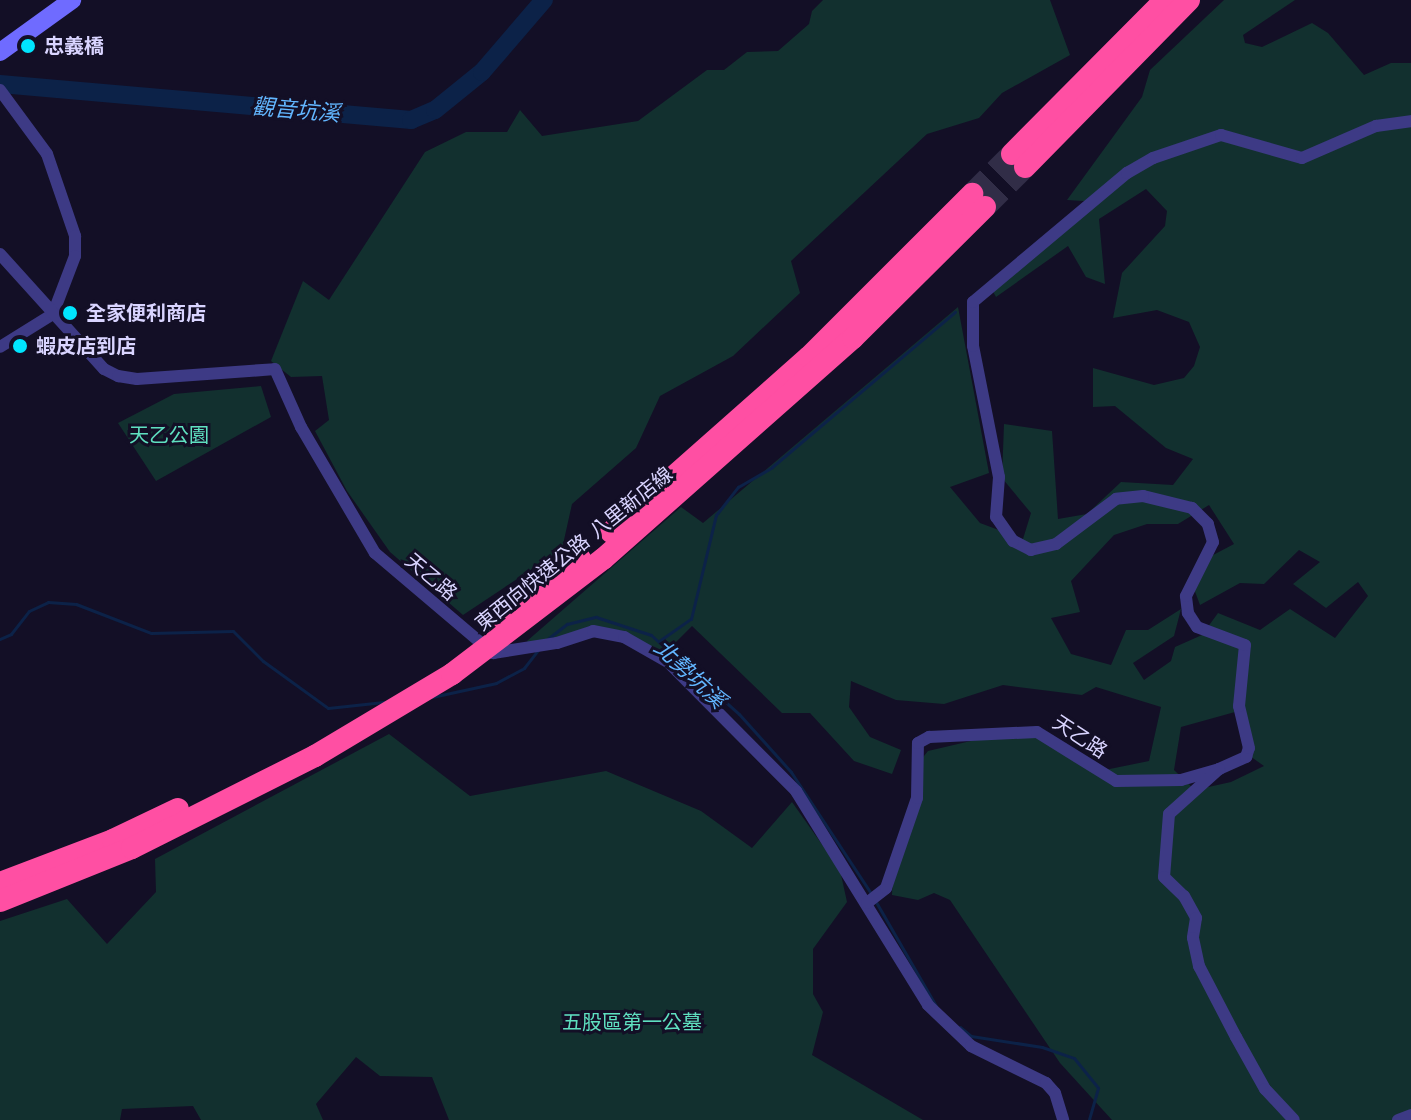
<!DOCTYPE html>
<html>
<head>
<meta charset="utf-8">
<style>
	body { margin:0 }
	#map { position:relative; width:1411px; height:1120px; overflow:hidden; background:#130f26; font-family:"Work Sans","Noto Sans TC",sans-serif }
	div>[style] { position:absolute }
	.green>* { inset:0; background:#12302f }
	.stream>* { height:3px; margin:-1.5px; padding:0 1.5px; transform-origin:1.5px; border-radius:1.5px; background:#0c2248 }
	.river>* { height:18px; margin:-9px; padding:0 9px; transform-origin:9px; border-radius:9px; background:#0c2248 }
	.highway-tunnel>* { height:22px; margin-top:-11px; transform-origin:0; background:repeating-linear-gradient(90deg,#312d47 0 22px,transparent 0 33px) }
	.street>* { height:12px; margin:-6px; padding:0 6px; transform-origin:6px; border-radius:6px; background:#3d3a85 }
	.secondary>* { height:18px; margin:-9px; padding:0 9px; transform-origin:9px; border-radius:9px; background:#6f6bff }
	.highway>* { height:22px; margin:-11px; padding:0 11px; transform-origin:11px; border-radius:11px; background:#ff4fa3 }
	.highway-bridge>* { height:22px; margin:-11px; padding:0 11px; transform-origin:11px; border-radius:11px; background:#ff4fa3 }
	.dots>* { width:22px; height:22px; translate:-50% -50%; box-sizing:border-box; border:4px solid #130f26; border-radius:50% }
	span { translate:-50% -50%; white-space:nowrap; text-align:center; line-height:1.15; -webkit-text-stroke:6px #130f26; paint-order:stroke }
	.poi-label { font-size:20px; color:#d9d4ff; font-weight:700 }
	.left { translate:0 -50%; text-align:left }
	.park-label { font-size:20px; color:#5fe0c0 }
	.street-label { font-size:20px; color:#d9d4ff }
	.water-label { font-size:22px; color:#62b6ff; font-style:italic }
</style>
</head>
<body>
<div id="map">
	<div class="green">
		<i style="clip-path:polygon(823px 0,1050px 0,1070px 55px,1002px 93px,979px 118px,927px 134px,791px 261px,800px 293px,733px 356px,660px 396px,636px 448px,572px 504px,562px 549px,463px 615px,390px 552px,347px 491px,315px 431px,329px 420px,322px 376px,291px 377px,271px 361px,303px 281px,329px 300px,425px 152px,466px 132px,507px 132px,520px 110px,542px 136px,638px 121px,707px 70px,724px 70px,747px 52px,778px 51px,809px 24px,812px 11px)"></i>
		<i style="clip-path:polygon(evenodd,1224px 0,1295px 0,1243px 35px,1245px 43px,1262px 47px,1312px 23px,1328px 33px,1364px 75px,1391px 63px,1411px 63px,1411px 1120px,1112px 1120px,1060px 1063px,950px 900px,934px 893px,918px 900px,892px 895px,893px 869px,912px 823px,912px 771px,928px 751px,1005px 733px,1049px 740px,1095px 772px,1149px 761px,1161px 707px,1096px 687px,1082px 695px,1003px 685px,944px 704px,896px 700px,851px 681px,849px 707px,870px 737px,901px 750px,892px 774px,854px 761px,810px 713px,782px 713px,692px 626px,664px 654px,606px 629px,534px 651px,527px 641px,681px 507px,703px 523px,958px 307px,989px 473px,950px 487px,980px 523px,1023px 539px,1031px 513px,1002px 478px,1004px 424px,1052px 431px,1058px 519px,1087px 514px,1121px 482px,1173px 485px,1193px 459px,1166px 448px,1115px 406px,1093px 407px,1093px 368px,1154px 385px,1184px 378px,1194px 366px,1200px 347px,1189px 322px,1157px 310px,1113px 318px,1122px 273px,1165px 226px,1167px 211px,1146px 189px,1099px 219px,1105px 284px,1086px 277px,1068px 246px,996px 297px,990px 286px,1099px 202px,1067px 200px,1142px 97px,1150px 70px,1224px 0,1209px 505px,1234px 544px,1198px 563px,1190px 578px,1200px 605px,1240px 583px,1264px 584px,1299px 550px,1320px 562px,1293px 584px,1326px 608px,1358px 582px,1368px 596px,1335px 638px,1290px 609px,1260px 630px,1218px 613px,1202px 635px,1175px 647px,1171px 661px,1144px 680px,1133px 663px,1174px 636px,1181px 609px,1148px 630px,1126px 630px,1111px 665px,1071px 654px,1051px 618px,1080px 612px,1071px 581px,1114px 535px,1147px 524px,1178px 524px,1209px 505px,1224px 0,1235px 712px,1247px 754px,1264px 766px,1231px 782px,1195px 790px,1174px 770px,1181px 727px,1235px 712px)"></i>
		<i style="clip-path:polygon(261px 386px,271px 417px,156px 481px,118px 423px,174px 394px)"></i>
		<i style="clip-path:polygon(389px 734px,470px 796px,606px 771px,701px 811px,752px 848px,792px 802px,840px 870px,847px 902px,813px 949px,813px 994px,823px 1012px,812px 1055px,923px 1120px,449px 1120px,432px 1077px,380px 1076px,356px 1057px,316px 1104px,323px 1120px,201px 1120px,193px 1106px,122px 1109px,120px 1120px,0 1120px,0 921px,67px 899px,107px 944px,156px 892px,155px 859px)"></i>
	</div>
	<div class="stream">
		<i style="left:0;top:639px;width:12px;rotate:-24deg"></i>
		<i style="left:11px;top:634px;width:29px;rotate:-52deg"></i>
		<i style="left:29px;top:611px;width:21px;rotate:-25deg"></i>
		<i style="left:48px;top:602px;width:28px;rotate:4deg"></i>
		<i style="left:76px;top:604px;width:80px;rotate:21.1deg"></i>
		<i style="left:151px;top:633px;width:82px;rotate:-1.4deg"></i>
		<i style="left:233px;top:631px;width:42px;rotate:45deg"></i>
		<i style="left:263px;top:661px;width:80px;rotate:35.9deg"></i>
		<i style="left:328px;top:708px;width:56px;rotate:-6.1deg"></i>
		<i style="left:545px;top:641px;width:28px;rotate:-38deg"></i>
		<i style="left:567px;top:624px;width:30px;rotate:-14deg"></i>
		<i style="left:596px;top:617px;width:58px;rotate:18.1deg"></i>
		<i style="left:651px;top:635px;width:118px;rotate:41.9deg"></i>
		<i style="left:739px;top:714px;width:78px;rotate:48.1deg"></i>
		<i style="left:791px;top:772px;width:147px;rotate:56.6deg"></i>
		<i style="left:659px;top:641px;width:39px;rotate:-35deg"></i>
		<i style="left:691px;top:619px;width:107px;rotate:-76.5deg"></i>
		<i style="left:716px;top:515px;width:36px;rotate:-52deg"></i>
		<i style="left:738px;top:487px;width:39px;rotate:-30deg"></i>
		<i style="left:772px;top:467px;width:240px;rotate:-40.3deg"></i>
		<i style="left:432px;top:697px;width:66px;rotate:-12.3deg"></i>
		<i style="left:496px;top:683px;width:32px;rotate:-28deg"></i>
		<i style="left:524px;top:668px;width:23px;rotate:-52deg"></i>
		<i style="left:876px;top:902px;width:120px;rotate:60deg"></i>
		<i style="left:960px;top:1027px;width:14px;rotate:39deg"></i>
		<i style="left:971px;top:1036px;width:72px;rotate:8.8deg"></i>
		<i style="left:1042px;top:1047px;width:34px;rotate:19deg"></i>
		<i style="left:1074px;top:1058px;width:38px;rotate:51deg"></i>
		<i style="left:1098px;top:1088px;width:33px;rotate:106deg"></i>
	</div>
	<div class="river">
		<i style="left:0;top:84px;width:413px;rotate:5deg"></i>
		<i style="left:411px;top:120px;width:26px;rotate:-23deg"></i>
		<i style="left:435px;top:110px;width:60px;rotate:-39deg"></i>
		<i style="left:482px;top:72px;width:95px;rotate:-49.3deg"></i>
	</div>
	<div class="highway-tunnel">
		<i style="left:972px;top:194px;width:57px;rotate:-45deg"></i>
		<i style="left:985px;top:207px;width:57px;rotate:-45deg"></i>
	</div>
	<div class="street">
		<i style="left:0;top:90px;width:79px;rotate:53.7deg"></i>
		<i style="left:47px;top:154px;width:87px;rotate:71.1deg"></i>
		<i style="left:75px;top:236px;width:20px;rotate:90deg"></i>
		<i style="left:75px;top:256px;width:62px;rotate:110.8deg"></i>
		<i style="left:53px;top:314px;width:62px;rotate:148.1deg"></i>
		<i style="left:0;top:254px;width:155px;rotate:47.9deg"></i>
		<i style="left:104px;top:369px;width:16px;rotate:27deg"></i>
		<i style="left:118px;top:376px;width:19px;rotate:9deg"></i>
		<i style="left:137px;top:379px;width:138px;rotate:-4.1deg"></i>
		<i style="left:275px;top:369px;width:64px;rotate:65.9deg"></i>
		<i style="left:301px;top:427px;width:146px;rotate:59.6deg"></i>
		<i style="left:375px;top:553px;width:155px;rotate:40.3deg"></i>
		<i style="left:493px;top:653px;width:65px;rotate:-8.9deg"></i>
		<i style="left:557px;top:643px;width:38px;rotate:-18deg"></i>
		<i style="left:593px;top:631px;width:32px;rotate:11deg"></i>
		<i style="left:624px;top:637px;width:51px;rotate:29.6deg"></i>
		<i style="left:668px;top:662px;width:182px;rotate:45.2deg"></i>
		<i style="left:796px;top:791px;width:251px;rotate:58.3deg"></i>
		<i style="left:928px;top:1005px;width:59px;rotate:43.6deg"></i>
		<i style="left:971px;top:1046px;width:84px;rotate:26.3deg"></i>
		<i style="left:1046px;top:1083px;width:13px;rotate:48deg"></i>
		<i style="left:1055px;top:1093px;width:28px;rotate:73deg"></i>
		<i style="left:1219px;top:769px;width:30px;rotate:-24deg"></i>
		<i style="left:1246px;top:757px;width:9px;rotate:-72deg"></i>
		<i style="left:1249px;top:748px;width:43px;rotate:-103.4deg"></i>
		<i style="left:1239px;top:706px;width:61px;rotate:-84.4deg"></i>
		<i style="left:1245px;top:645px;width:51px;rotate:-159.4deg"></i>
		<i style="left:1197px;top:627px;width:17px;rotate:-123deg"></i>
		<i style="left:1188px;top:613px;width:17px;rotate:-97deg"></i>
		<i style="left:1186px;top:596px;width:60px;rotate:-63.4deg"></i>
		<i style="left:1213px;top:542px;width:19px;rotate:-106deg"></i>
		<i style="left:1208px;top:524px;width:23px;rotate:-135deg"></i>
		<i style="left:1192px;top:508px;width:50px;rotate:-166.2deg"></i>
		<i style="left:1143px;top:496px;width:27px;rotate:174deg"></i>
		<i style="left:1116px;top:499px;width:75px;rotate:143.1deg"></i>
		<i style="left:1056px;top:544px;width:26px;rotate:167deg"></i>
		<i style="left:1031px;top:550px;width:20px;rotate:-153deg"></i>
		<i style="left:1013px;top:541px;width:29px;rotate:-125deg"></i>
		<i style="left:996px;top:517px;width:40px;rotate:-85.7deg"></i>
		<i style="left:999px;top:477px;width:134px;rotate:-101.2deg"></i>
		<i style="left:973px;top:346px;width:44px;rotate:-90deg"></i>
		<i style="left:973px;top:302px;width:201px;rotate:-40deg"></i>
		<i style="left:1127px;top:173px;width:30px;rotate:-30deg"></i>
		<i style="left:1153px;top:158px;width:72px;rotate:-18.7deg"></i>
		<i style="left:1221px;top:135px;width:84px;rotate:15.9deg"></i>
		<i style="left:1302px;top:158px;width:81px;rotate:-23.4deg"></i>
		<i style="left:1376px;top:126px;width:35px;rotate:-8deg"></i>
		<i style="left:867px;top:903px;width:24px;rotate:-38deg"></i>
		<i style="left:886px;top:888px;width:95px;rotate:-71deg"></i>
		<i style="left:917px;top:798px;width:55px;rotate:-89deg"></i>
		<i style="left:918px;top:743px;width:13px;rotate:-29deg"></i>
		<i style="left:929px;top:737px;width:108px;rotate:-2.7deg"></i>
		<i style="left:1037px;top:732px;width:93px;rotate:31.8deg"></i>
		<i style="left:1116px;top:781px;width:65px;rotate:-0.9deg"></i>
		<i style="left:1181px;top:780px;width:40px;rotate:-16deg"></i>
		<i style="left:1219px;top:769px;width:67px;rotate:138deg"></i>
		<i style="left:1169px;top:814px;width:63px;rotate:94.5deg"></i>
		<i style="left:1164px;top:877px;width:28px;rotate:44deg"></i>
		<i style="left:1184px;top:896px;width:25px;rotate:61deg"></i>
		<i style="left:1196px;top:918px;width:20px;rotate:99deg"></i>
		<i style="left:1193px;top:938px;width:29px;rotate:78deg"></i>
		<i style="left:1199px;top:966px;width:80px;rotate:62.5deg"></i>
		<i style="left:1236px;top:1037px;width:60px;rotate:60.9deg"></i>
		<i style="left:1265px;top:1089px;width:42px;rotate:46.9deg"></i>
		<i style="left:1398px;top:1120px;width:14px;rotate:-21deg"></i>
	</div>
	<div class="secondary">
		<i style="left:0;top:52px;width:89px;rotate:-35.8deg"></i>
	</div>
	<div class="highway">
		<i style="left:1012px;top:154px;width:217px;rotate:-45.2deg"></i>
		<i style="left:1025px;top:167px;width:234px;rotate:-45.5deg"></i>
		<i style="left:611px;top:532px;width:264px;rotate:-41.5deg"></i>
		<i style="left:809px;top:357px;width:231px;rotate:-45deg"></i>
		<i style="left:603px;top:559px;width:334px;rotate:-41.5deg"></i>
		<i style="left:853px;top:338px;width:186px;rotate:-44.8deg"></i>
		<i style="left:0;top:883px;width:121px;rotate:-20.8deg"></i>
	</div>
	<div class="highway-bridge">
		<i style="left:498px;top:624px;width:105px;rotate:-38.8deg"></i>
		<i style="left:113px;top:840px;width:72px;rotate:-25.5deg"></i>
		<i style="left:0;top:901px;width:142px;rotate:-21.9deg"></i>
		<i style="left:132px;top:848px;width:205px;rotate:-26.7deg"></i>
		<i style="left:315px;top:756px;width:160px;rotate:-30.9deg"></i>
		<i style="left:452px;top:674px;width:190px;rotate:-37.3deg"></i>
	</div>
	<div class="dots">
		<i style="left:28px;top:46px;background:#00e5ff"></i>
		<i style="left:70px;top:313px;background:#00e5ff"></i>
		<i style="left:20px;top:346px;background:#00e5ff"></i>
	</div>
	<div class="poi-label">
		<span class="left" style="left:44px;top:46px">忠義橋</span>
		<span class="left" style="left:86px;top:313px">全家便利商店</span>
		<span class="left" style="left:36px;top:346px">蝦皮店到店</span>
	</div>
	<div class="park-label">
		<span style="left:169px;top:435px">天乙公園</span>
		<span style="left:632px;top:1022px">五股區第一公墓</span>
	</div>
	<div class="street-label">
		<span style="left:574px;top:549px;rotate:-39deg">東西向快速公路 八里新店線</span>
		<span style="left:431px;top:577px;rotate:40deg">天乙路</span>
		<span style="left:1080px;top:737px;rotate:33deg">天乙路</span>
	</div>
	<div class="water-label">
		<span style="left:296px;top:110px;rotate:5deg">觀音坑溪</span>
		<span style="left:690px;top:674px;rotate:43deg">北勢坑溪</span>
	</div>
</div>
</body>
</html>
